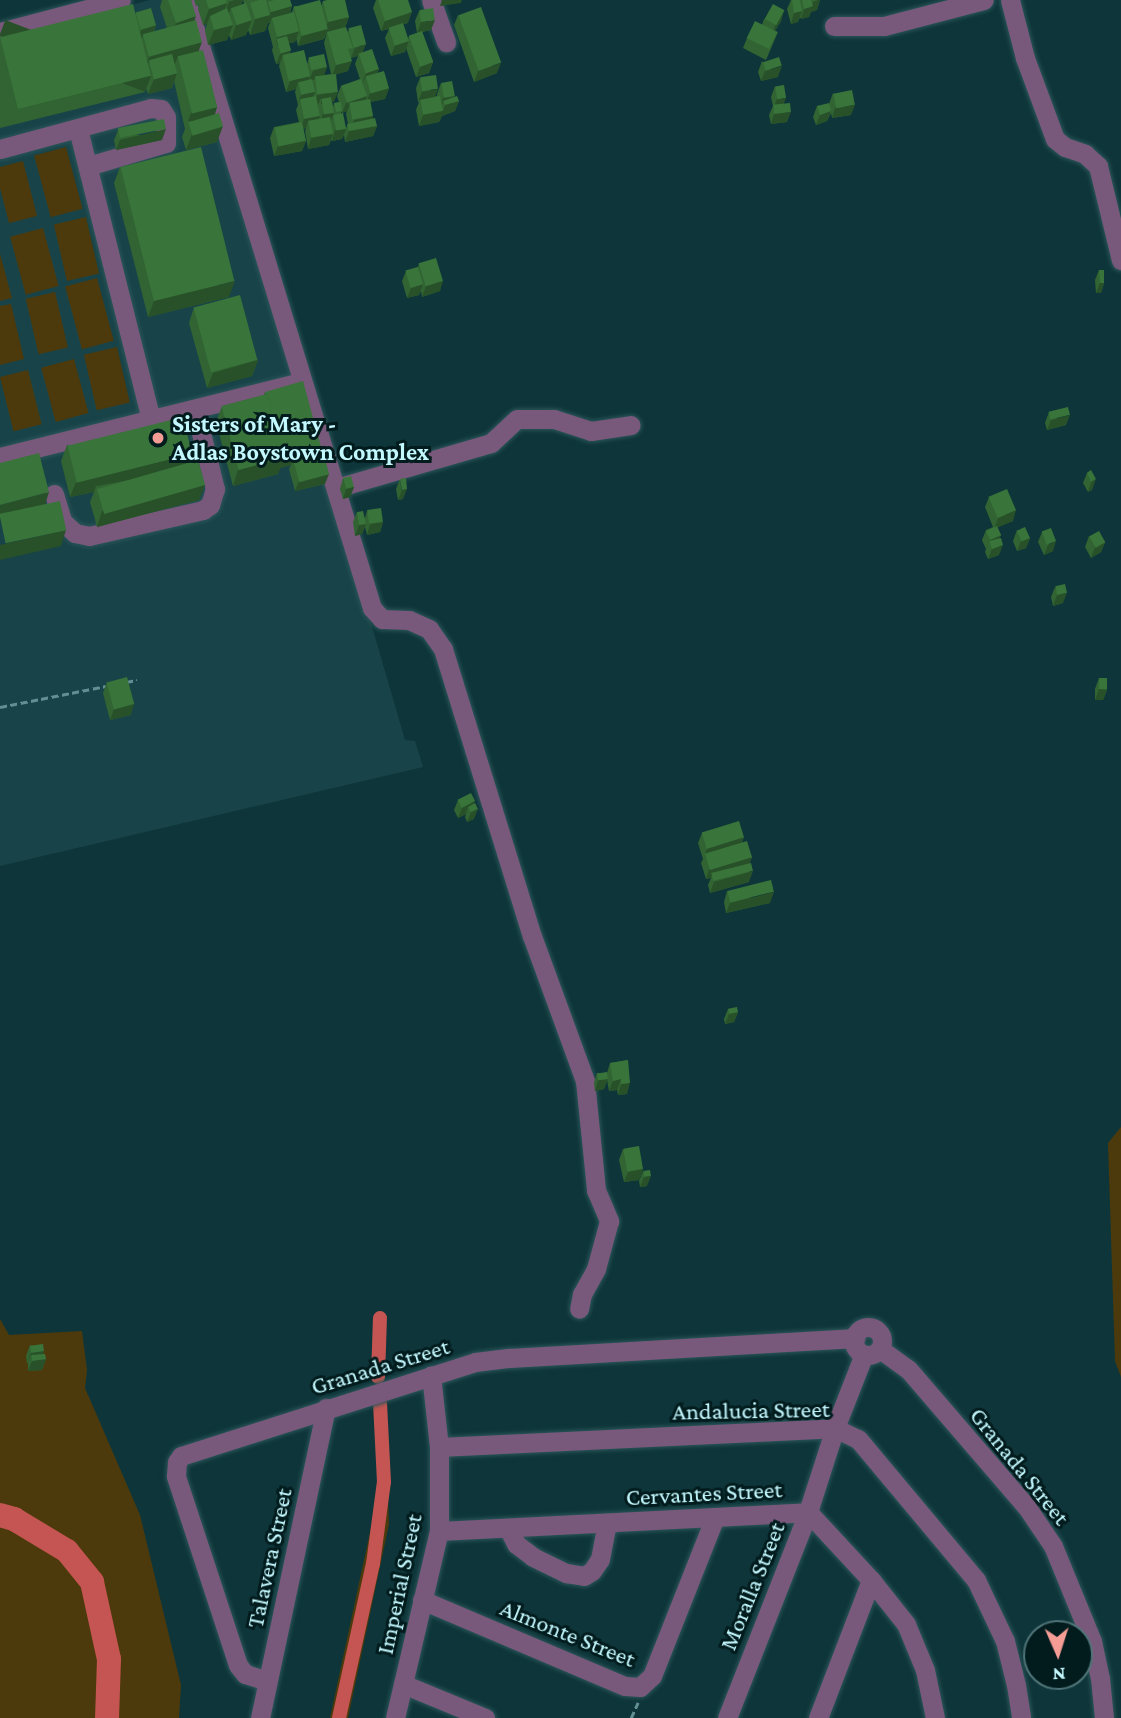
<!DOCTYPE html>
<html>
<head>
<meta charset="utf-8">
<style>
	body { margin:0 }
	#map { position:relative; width:1121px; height:1718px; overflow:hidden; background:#0e363a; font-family:"Crimson Pro",serif }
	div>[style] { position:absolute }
	.built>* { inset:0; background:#184449 }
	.green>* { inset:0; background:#4d3a0c; transform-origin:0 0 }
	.canal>* { height:14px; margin:-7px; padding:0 7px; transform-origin:7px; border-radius:7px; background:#c45552 }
	.river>* { height:24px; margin:-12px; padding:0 12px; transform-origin:12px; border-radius:12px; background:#c45552 }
	.path>* { height:2.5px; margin-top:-1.25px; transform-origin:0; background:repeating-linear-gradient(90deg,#618f94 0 7px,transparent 0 10.5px) }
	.roads { filter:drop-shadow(0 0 2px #2b5559) drop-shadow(0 0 2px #2b5559) }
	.minor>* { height:19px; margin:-9.5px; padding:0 9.5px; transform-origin:9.5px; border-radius:9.5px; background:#79597b }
	.minor>.ring { margin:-9.5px; padding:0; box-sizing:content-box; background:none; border:19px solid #79597b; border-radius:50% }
	.wall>* { inset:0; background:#316432 }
	.shaded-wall>* { inset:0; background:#285129; transform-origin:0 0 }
	.building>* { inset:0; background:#39743a; transform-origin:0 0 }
	.dots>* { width:19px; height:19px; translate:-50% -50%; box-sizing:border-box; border:4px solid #021c1e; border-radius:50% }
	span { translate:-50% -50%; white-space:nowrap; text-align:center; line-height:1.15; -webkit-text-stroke:6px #021c1e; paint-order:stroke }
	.poi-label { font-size:24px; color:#c3f8fe; font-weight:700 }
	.left { translate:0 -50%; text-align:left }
	.street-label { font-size:24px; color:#c3f8fe }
	.north { position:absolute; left:1023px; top:1620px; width:70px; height:70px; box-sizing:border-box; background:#021c1e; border:2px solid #4f7478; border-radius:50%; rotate:177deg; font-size:19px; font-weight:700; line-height:28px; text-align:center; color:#c3f8fe }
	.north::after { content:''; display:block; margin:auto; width:24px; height:32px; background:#f59c95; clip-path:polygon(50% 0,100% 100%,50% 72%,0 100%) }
</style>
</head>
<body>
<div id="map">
	<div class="built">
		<i style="clip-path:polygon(150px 0,182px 0,333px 493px,405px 740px,415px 741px,423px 767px,0 866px,0 41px)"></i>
	</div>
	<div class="green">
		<i style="left:66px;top:147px;width:64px;height:33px;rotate:75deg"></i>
		<i style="clip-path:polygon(23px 161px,37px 216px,9px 223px,0 188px,0 167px)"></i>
		<i style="left:86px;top:217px;width:58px;height:33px;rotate:77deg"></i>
		<i style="left:43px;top:228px;width:60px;height:34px;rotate:75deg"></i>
		<i style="clip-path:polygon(0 254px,12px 298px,0 301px)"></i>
		<i style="left:97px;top:278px;width:65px;height:33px;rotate:75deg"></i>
		<i style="left:55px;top:292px;width:57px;height:30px;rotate:77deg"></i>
		<i style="clip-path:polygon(11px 304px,24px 359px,0 365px,0 306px)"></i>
		<i style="left:117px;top:347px;width:57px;height:34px;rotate:77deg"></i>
		<i style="left:74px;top:359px;width:56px;height:34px;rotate:75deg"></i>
		<i style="left:28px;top:370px;width:56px;height:29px;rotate:76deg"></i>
		<i style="clip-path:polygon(1121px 1127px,1121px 1377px,1115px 1361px,1108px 1143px)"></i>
		<i style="clip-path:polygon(0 1319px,9px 1335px,82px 1331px,87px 1370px,85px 1388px,140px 1515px,181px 1685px,179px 1718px,0 1718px)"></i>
		<i style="clip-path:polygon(384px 1401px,389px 1524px,348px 1718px,330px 1718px,381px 1481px,376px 1404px)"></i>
	</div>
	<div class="canal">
		<i style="left:378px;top:1377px;width:59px;rotate:-88.1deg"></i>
		<i style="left:339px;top:1718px;width:158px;rotate:-77.6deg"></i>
		<i style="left:373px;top:1564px;width:83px;rotate:-82.4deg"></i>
		<i style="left:384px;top:1482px;width:79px;rotate:-92.9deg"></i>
	</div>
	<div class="river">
		<i style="left:0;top:1515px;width:15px;rotate:16deg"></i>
		<i style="left:14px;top:1519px;width:62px;rotate:31.1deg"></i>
		<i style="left:67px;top:1551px;width:40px;rotate:51deg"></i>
		<i style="left:92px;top:1582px;width:79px;rotate:77.6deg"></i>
		<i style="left:109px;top:1659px;width:59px;rotate:91.9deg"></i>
	</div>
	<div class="path">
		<i style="left:126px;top:682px;width:11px;rotate:-10deg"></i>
		<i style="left:0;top:707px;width:108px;rotate:-11.2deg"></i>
		<i style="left:631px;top:1718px;width:17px;rotate:-66deg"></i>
	</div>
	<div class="roads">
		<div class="minor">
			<i style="left:186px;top:0;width:636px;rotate:72.99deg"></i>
			<i style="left:372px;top:608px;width:15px;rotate:48deg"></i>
			<i style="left:382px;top:619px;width:27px;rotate:2deg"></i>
			<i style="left:409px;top:620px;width:22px;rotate:24deg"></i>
			<i style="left:429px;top:629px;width:24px;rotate:55deg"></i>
			<i style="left:443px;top:649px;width:300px;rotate:72.8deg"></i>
			<i style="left:532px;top:936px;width:154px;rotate:69.9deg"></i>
			<i style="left:585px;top:1081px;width:110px;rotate:84.2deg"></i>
			<i style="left:596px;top:1190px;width:34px;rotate:67deg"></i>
			<i style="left:609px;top:1221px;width:50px;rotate:105.2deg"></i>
			<i style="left:596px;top:1269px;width:29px;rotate:119deg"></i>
			<i style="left:582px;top:1294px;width:15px;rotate:101deg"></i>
			<i style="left:431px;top:0;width:45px;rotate:70.3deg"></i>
			<i style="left:1010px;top:0;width:60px;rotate:75.5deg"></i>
			<i style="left:1025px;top:58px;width:86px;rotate:69.7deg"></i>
			<i style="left:1055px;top:139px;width:13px;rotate:39deg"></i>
			<i style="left:1065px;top:147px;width:21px;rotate:19deg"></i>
			<i style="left:1085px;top:154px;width:18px;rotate:43deg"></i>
			<i style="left:1098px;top:166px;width:97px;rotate:76.3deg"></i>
			<i style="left:834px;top:26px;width:50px"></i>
			<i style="left:884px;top:26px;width:103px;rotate:-14.6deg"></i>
			<i style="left:0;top:32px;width:125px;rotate:-14.8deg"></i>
			<i style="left:78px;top:129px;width:299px;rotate:75.9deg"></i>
			<i style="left:0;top:149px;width:156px;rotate:-15.2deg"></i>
			<i style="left:151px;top:108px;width:10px;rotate:6deg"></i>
			<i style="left:161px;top:109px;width:9px;rotate:58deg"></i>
			<i style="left:166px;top:117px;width:26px;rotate:90deg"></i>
			<i style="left:166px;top:143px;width:81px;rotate:163.6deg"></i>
			<i style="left:0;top:457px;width:309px;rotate:-14deg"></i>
			<i style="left:336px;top:488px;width:161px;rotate:-16.2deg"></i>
			<i style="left:491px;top:443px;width:35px;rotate:-43deg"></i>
			<i style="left:517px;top:419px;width:37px"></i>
			<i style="left:554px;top:419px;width:39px;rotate:18deg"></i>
			<i style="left:591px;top:431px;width:40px;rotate:-8.5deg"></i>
			<i style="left:54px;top:494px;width:28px;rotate:73deg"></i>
			<i style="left:62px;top:521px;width:18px;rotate:43deg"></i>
			<i style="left:75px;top:533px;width:14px;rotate:12deg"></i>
			<i style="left:89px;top:536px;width:117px;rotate:-12.8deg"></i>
			<i style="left:203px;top:510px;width:9px;rotate:-36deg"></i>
			<i style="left:210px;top:505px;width:17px;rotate:-73deg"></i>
			<i style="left:215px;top:489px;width:82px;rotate:-104deg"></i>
			<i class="ring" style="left:854px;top:1327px;width:9px;height:9px"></i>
			<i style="left:880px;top:1349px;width:34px;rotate:36deg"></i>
			<i style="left:908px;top:1369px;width:181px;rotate:49.3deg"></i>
			<i style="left:1026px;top:1506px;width:48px;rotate:56deg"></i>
			<i style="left:1053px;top:1546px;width:103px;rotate:67.7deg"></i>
			<i style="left:1092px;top:1641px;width:38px;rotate:78deg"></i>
			<i style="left:1100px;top:1678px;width:40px;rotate:84.3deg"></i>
			<i style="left:439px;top:1447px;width:396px;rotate:-2.7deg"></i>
			<i style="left:835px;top:1428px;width:25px;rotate:26deg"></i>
			<i style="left:858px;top:1439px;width:184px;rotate:50.1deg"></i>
			<i style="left:976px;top:1580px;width:68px;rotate:64.6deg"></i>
			<i style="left:1005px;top:1641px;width:45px;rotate:76deg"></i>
			<i style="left:1016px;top:1685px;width:33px;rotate:81deg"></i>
			<i style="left:508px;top:1528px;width:18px;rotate:63deg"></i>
			<i style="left:516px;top:1544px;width:21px;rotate:37deg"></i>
			<i style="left:533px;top:1557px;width:37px;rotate:26deg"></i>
			<i style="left:566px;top:1573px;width:18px;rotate:9deg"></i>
			<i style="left:584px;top:1576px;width:9px;rotate:-32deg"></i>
			<i style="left:592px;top:1571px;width:14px;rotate:-56deg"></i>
			<i style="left:600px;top:1559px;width:37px;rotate:-79deg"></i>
			<i style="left:439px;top:1531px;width:369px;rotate:-2.9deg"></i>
			<i style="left:808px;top:1512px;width:93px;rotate:47.2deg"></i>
			<i style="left:871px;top:1580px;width:56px;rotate:51.5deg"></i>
			<i style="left:906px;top:1624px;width:50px;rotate:67.6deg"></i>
			<i style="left:925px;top:1670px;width:49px;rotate:78.2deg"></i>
			<i style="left:422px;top:1600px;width:220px;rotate:23deg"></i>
			<i style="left:625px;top:1686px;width:15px;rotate:4deg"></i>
			<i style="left:640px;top:1687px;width:16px;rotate:-43deg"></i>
			<i style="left:652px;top:1676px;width:171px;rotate:-68.4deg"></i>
			<i style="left:267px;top:1681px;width:23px;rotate:-162deg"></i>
			<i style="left:245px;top:1674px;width:11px;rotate:-128deg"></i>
			<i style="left:238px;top:1665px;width:199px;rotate:-108.2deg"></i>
			<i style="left:176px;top:1476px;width:14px;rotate:-86deg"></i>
			<i style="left:177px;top:1462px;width:7px;rotate:-56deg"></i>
			<i style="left:181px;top:1456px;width:309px;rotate:-17.7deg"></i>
			<i style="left:475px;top:1362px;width:35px;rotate:-7deg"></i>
			<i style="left:510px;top:1358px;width:346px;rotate:-3.3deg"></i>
			<i style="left:403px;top:1684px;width:89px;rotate:22.5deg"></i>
			<i style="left:260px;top:1718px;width:317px;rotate:-78deg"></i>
			<i style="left:395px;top:1718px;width:192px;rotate:-76.8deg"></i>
			<i style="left:439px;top:1531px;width:84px;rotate:-90deg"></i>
			<i style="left:439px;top:1447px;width:72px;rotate:-96.3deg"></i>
			<i style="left:727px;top:1718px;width:221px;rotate:-68.5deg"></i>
			<i style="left:808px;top:1512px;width:88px;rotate:-72.2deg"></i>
			<i style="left:835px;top:1428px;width:79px;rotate:-68.6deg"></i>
			<i style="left:818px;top:1718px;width:148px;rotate:-69deg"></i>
		</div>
	</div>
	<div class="wall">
		<i style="clip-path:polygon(162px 0,191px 0,199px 51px,217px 107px,215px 114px,217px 142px,186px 150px,182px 137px,185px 129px,174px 81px,172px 88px,148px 94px,146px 88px,145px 92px,0 128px,0 37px,135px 15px,136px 13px,156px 25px,154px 32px,167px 28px,160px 7px)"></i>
		<i style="clip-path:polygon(evenodd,194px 0,243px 0,241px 5px,244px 4px,243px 0,290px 0,292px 6px,290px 13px,292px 12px,294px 6px,321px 6px,323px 1px,349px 17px,345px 27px,348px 32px,349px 29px,363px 52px,379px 69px,377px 73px,389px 88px,385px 99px,370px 102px,373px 116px,372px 119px,377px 126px,373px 136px,345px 142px,344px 135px,342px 139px,332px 141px,331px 140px,329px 145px,308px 149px,305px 131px,306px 128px,303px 129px,306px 141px,302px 151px,274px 156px,270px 138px,274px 127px,299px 122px,296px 110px,298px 105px,295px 92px,296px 89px,286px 92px,279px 66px,280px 63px,276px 64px,272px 50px,273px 47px,268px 28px,270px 22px,268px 23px,265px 31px,250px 35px,248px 30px,246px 35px,231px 40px,229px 35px,227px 40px,208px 45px,205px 31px,207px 24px,203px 25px,198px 9px,199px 5px,196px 6px,194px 0,342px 28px,327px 32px,324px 43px,331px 74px,324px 75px,327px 67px,309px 58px,307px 64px,290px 54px,289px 43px,295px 42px,296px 38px,298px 46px,324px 39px,327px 32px,342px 28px,194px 0,358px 56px,355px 64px,360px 79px,341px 86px,337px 96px,339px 102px,334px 103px,333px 107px,332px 102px,334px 102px,336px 74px,348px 71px,351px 58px,358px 56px,194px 0,342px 111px,342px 113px,347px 111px,346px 114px,348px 124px,346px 128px,341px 113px,342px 111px)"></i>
		<i style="clip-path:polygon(376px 0,408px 0,408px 23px,403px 24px,408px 39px,409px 36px,417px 33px,415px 21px,419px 11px,431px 30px,422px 32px,433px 62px,429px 73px,416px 77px,406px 48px,405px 52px,391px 56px,385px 38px,389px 29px,381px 31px,373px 8px)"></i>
		<i style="clip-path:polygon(791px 0,820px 0,817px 10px,811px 12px,809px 17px,801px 19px,800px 17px,798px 22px,791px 24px,787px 9px)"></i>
		<i style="clip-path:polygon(784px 10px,781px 21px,775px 31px,778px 32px,766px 60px,743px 48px,747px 38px,762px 25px,764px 19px)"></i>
		<i style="clip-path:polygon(458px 15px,497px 73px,474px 82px,454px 25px)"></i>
		<i style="clip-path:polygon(762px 61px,778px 77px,761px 81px,758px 72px)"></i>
		<i style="clip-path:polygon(420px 78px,435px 96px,437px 96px,437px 94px,441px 83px,455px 96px,454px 98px,459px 101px,455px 111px,442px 116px,439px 122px,419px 126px,416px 110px,419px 102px,418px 102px,416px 88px)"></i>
		<i style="clip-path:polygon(775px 86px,784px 104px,787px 122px,771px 124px,769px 115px,773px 106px,771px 97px)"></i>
		<i style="clip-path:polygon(833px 93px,851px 115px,832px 118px,831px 113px,827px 121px,816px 125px,813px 117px,817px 106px,829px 104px)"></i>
		<i style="clip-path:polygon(118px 130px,162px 140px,116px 150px,114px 140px)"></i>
		<i style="clip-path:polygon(120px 167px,229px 297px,148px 317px,114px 183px)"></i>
		<i style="clip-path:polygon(419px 263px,440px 291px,422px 297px,421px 291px,419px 295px,407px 298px,402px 281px,406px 271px,418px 267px)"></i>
		<i style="clip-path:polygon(1099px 270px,1104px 283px,1101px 293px,1096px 293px,1095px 280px)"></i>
		<i style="clip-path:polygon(194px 307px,258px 360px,252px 376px,207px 388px,189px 323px)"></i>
		<i style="clip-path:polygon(265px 392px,321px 447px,320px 452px,325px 484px,295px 491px,289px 469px,291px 465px,280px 468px,278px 474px,233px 486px,216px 422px,222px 406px,264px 395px)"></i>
		<i style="clip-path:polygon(1049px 412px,1066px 425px,1047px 430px,1045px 423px)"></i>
		<i style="clip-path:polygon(67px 445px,189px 462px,199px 500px,97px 527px,90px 502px,94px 492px,70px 497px,61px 461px)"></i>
		<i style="clip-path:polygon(1091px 470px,1092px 490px,1088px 492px,1083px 483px,1087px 473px)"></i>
		<i style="clip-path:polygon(343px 478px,354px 487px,350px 497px,343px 499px,340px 489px)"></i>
		<i style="clip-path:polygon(400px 479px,403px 499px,398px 500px,396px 489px)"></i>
		<i style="clip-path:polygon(989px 497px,1013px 521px,997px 527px,1001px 535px,999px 538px,999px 555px,988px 559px,985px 552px,986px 549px,982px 540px,986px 530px,993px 527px,985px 507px)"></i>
		<i style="clip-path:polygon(367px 511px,383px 522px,380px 532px,367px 535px,365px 527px,362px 534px,355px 536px,353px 522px,357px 512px,365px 518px)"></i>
		<i style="clip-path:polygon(1017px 530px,1030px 538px,1026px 548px,1017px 551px,1013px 541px)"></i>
		<i style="clip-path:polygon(1042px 532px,1053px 551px,1044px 555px,1038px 542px)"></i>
		<i style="clip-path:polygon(1089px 536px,1105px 542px,1101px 552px,1091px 558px,1085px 547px)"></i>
		<i style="clip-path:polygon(1055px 587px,1063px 603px,1053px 606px,1051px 597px)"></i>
		<i style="clip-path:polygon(1099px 678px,1107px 690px,1103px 700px,1095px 700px,1095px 689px)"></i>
		<i style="clip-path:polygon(107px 682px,131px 715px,110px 720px,103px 693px)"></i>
		<i style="clip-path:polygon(458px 800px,474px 804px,474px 819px,467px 822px,465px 817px,466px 814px,458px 818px,454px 810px)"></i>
		<i style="clip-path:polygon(702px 833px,744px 837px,742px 842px,752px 857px,749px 864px,749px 882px,710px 893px,708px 885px,711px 878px,706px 879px,701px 863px,703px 859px,698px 843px)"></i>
		<i style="clip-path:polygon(727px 891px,770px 903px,726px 913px,724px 902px)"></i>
		<i style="clip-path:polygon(728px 1009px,738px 1012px,734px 1022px,725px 1024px,724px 1019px)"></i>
		<i style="clip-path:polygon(628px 1060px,627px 1094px,618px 1095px,617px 1090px,609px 1091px,607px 1080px,604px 1089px,595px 1091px,594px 1083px,597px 1073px,607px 1073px,610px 1063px)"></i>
		<i style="clip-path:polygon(623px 1149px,643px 1169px,639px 1180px,624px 1182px,619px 1160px)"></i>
		<i style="clip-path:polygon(643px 1171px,647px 1186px,640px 1187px,639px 1181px)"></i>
		<i style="clip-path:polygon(30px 1345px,44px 1351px,43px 1354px,46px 1359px,42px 1370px,28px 1371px,28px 1363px,27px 1363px,26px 1356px)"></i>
	</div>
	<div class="shaded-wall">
		<i style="clip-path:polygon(235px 0,243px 0,238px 13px,231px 8px,228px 16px,223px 17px,229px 2px)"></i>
		<i style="clip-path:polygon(442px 0,462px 0,461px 3px,440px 6px)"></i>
		<i style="clip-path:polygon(818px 0,820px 0,817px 10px,811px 12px,809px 17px,801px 19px,804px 9px,811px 7px,813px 2px)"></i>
		<i style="clip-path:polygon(227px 3px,222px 19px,210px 16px,207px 24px,203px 25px,209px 9px)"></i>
		<i style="clip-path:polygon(292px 6px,288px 17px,272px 18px,270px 22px,268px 23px,265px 31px,250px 35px,255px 19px,269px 15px,271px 12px)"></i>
		<i style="clip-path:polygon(784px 10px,781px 21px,771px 37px,775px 26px)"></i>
		<i style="clip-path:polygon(802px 11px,798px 22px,791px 24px,794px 13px)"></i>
		<i style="clip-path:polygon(412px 12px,408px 23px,381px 31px,385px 21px)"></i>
		<i style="clip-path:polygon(196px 16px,191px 32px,170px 38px,176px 23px)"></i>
		<i style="clip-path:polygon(349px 17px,345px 28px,327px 32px,324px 39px,298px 46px,302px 35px,325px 29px,328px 22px)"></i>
		<i style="clip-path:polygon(252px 20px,246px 35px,231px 40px,236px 25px)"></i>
		<i style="clip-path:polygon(435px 20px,431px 30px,417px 33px,421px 22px)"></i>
		<i style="clip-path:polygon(156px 25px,150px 41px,143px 35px,139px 44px,136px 45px,141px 30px)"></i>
		<i style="clip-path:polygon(233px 25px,227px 40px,208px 45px,214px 30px)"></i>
		<i style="clip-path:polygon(299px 31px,295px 42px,278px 46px,276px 40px,277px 37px)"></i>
		<i style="clip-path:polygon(409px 41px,405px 52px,391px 56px,395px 45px)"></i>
		<i style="clip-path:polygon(202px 42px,196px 58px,178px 56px,175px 64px,149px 61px,145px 72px,143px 73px,149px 57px)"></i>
		<i style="clip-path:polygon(366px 44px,362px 54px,359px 53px,358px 56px,351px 58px,355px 48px)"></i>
		<i style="clip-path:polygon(291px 50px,287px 61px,283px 55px,280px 63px,276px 64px,280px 54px)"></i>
		<i style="clip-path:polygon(352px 61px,348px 71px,332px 76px,336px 65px)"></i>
		<i style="clip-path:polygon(433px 62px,429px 73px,416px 77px,420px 67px)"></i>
		<i style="clip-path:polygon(501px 63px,497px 73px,474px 82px,478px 71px)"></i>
		<i style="clip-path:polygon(782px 66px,778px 77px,761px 81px,765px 71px)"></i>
		<i style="clip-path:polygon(327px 67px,323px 77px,315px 77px,314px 80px,309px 81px,313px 71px)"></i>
		<i style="clip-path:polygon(379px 69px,375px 80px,366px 76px,362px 84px,366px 73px)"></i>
		<i style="clip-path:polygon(177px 73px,172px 88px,148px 94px,154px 79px)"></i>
		<i style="left:151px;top:76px;width:17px;height:156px;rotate:111deg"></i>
		<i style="clip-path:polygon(310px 76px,306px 87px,298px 82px,296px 89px,286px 92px,290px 81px)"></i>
		<i style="clip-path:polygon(389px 88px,385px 99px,366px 103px,370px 93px)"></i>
		<i style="clip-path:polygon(438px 89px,434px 100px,420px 100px,418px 102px,422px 92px)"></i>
		<i style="clip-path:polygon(315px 92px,311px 102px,300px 99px,297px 105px,301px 95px)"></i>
		<i style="clip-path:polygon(338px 92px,334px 102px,321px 104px,321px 98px,318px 105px,314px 105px,317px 95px)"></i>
		<i style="clip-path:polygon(367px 96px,363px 107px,350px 104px,347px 111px,342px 113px,346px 103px)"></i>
		<i style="clip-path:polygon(455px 96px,452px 103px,459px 101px,455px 111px,442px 116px,439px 122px,419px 126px,423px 115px,443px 111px,445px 105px,443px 101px,441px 108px,440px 108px,443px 98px)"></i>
		<i style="clip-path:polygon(786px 98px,782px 108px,773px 109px,777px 99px)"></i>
		<i style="clip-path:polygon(855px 105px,851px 115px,832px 118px,835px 108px)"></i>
		<i style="clip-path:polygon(217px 107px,212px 123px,188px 121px,191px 113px)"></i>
		<i style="clip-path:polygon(831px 111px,827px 121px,816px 125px,820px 115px)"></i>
		<i style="clip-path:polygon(791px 112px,787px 122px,771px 124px,774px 114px)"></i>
		<i style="clip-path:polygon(334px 113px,330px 123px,319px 125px,323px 114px)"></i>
		<i style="clip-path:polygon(320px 116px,317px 126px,308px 121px,306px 128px,300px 130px,304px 119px)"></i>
		<i style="clip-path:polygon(373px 116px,369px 127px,350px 131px,354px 120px)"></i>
		<i style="clip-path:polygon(223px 126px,217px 142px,186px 150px,192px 134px)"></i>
		<i style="clip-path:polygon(377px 126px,373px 136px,345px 142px,349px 131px)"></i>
		<i style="clip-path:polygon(166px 129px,162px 140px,116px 150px,120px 140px)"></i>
		<i style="clip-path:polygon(346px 129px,342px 139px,332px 141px,335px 130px)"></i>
		<i style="clip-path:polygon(333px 134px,329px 145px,308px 149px,311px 138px)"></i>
		<i style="clip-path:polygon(306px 141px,302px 151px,274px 156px,278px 146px)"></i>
		<i style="clip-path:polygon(235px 281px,229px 297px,148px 317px,154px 301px)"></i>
		<i style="clip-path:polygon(443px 281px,440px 291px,422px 297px,426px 286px)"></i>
		<i style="clip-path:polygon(1100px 283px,1104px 283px,1101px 293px,1096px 293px)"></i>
		<i style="clip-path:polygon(423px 284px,419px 295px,407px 298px,411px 288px)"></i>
		<i style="clip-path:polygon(258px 360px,252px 376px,207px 388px,213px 373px)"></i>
		<i style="clip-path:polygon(1070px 415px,1066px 425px,1047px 430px,1051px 420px)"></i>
		<i style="clip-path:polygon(321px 447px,318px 458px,293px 458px,291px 465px,280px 468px,278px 474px,233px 486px,238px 470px)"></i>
		<i style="clip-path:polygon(192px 454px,186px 470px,96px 486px,94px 492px,70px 497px,76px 482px)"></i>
		<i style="clip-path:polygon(329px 474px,325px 484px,295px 491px,299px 481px)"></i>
		<i style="clip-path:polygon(1096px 479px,1092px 490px,1088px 492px,1091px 482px)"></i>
		<i style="clip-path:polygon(205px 485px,199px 500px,97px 527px,102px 511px)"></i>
		<i style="clip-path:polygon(354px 487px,350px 497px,343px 499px,346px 489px)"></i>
		<i style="clip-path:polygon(407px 489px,403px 499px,398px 500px,402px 490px)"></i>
		<i style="clip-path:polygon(49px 492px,44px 508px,0 519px,0 505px)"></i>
		<i style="clip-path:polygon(1016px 510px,1013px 521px,994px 529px,998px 518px)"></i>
		<i style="clip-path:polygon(383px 522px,380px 532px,367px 535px,370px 524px)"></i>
		<i style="clip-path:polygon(366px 524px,362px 534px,355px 536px,359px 525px)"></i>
		<i style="clip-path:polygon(66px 530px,61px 546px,0 560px,0 545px)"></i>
		<i style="clip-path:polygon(1001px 535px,997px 545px,989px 541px,986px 549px,990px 539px)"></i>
		<i style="clip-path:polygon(1030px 538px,1026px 548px,1017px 551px,1021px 541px)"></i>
		<i style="clip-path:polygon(1056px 541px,1053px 551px,1044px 555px,1048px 545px)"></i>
		<i style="clip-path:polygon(1105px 542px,1101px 552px,1091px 558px,1095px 547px)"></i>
		<i style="clip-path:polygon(1003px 545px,999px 555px,988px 559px,992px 549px)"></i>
		<i style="clip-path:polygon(1067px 593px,1063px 603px,1053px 606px,1057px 595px)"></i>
		<i style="clip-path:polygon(1099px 689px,1107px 690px,1103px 700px,1095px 700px)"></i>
		<i style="clip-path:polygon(134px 704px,131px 715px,110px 720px,114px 709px)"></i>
		<i style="clip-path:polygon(475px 801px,471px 811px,468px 807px,466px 814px,458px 818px,462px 808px)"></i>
		<i style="clip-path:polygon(478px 809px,474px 819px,467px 822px,471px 812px)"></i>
		<i style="clip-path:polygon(744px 837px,740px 848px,705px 853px,707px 849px)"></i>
		<i style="clip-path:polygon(752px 857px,748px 868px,712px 875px,711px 878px,706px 879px,709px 869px)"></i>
		<i style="clip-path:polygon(753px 871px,749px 882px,710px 893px,714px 882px)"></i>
		<i style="clip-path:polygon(774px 892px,770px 903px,726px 913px,730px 903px)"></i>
		<i style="clip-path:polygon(738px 1012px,734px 1022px,725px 1024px,729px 1014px)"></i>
		<i style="clip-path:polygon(608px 1079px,604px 1089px,595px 1091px,598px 1080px)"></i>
		<i style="clip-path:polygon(621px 1079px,617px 1090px,609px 1091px,613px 1081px)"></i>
		<i style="clip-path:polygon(630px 1083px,627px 1094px,618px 1095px,621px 1084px)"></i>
		<i style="clip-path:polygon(643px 1169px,639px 1180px,624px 1182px,628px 1172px)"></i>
		<i style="clip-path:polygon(651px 1176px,647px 1186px,640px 1187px,644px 1177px)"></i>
		<i style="clip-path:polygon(44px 1351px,40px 1360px,46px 1359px,42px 1370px,28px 1371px,32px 1361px,31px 1355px,27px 1363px,31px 1353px)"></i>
	</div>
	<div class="building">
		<i style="clip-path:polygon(168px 0,191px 0,196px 16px,176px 23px)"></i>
		<i style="clip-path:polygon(206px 0,226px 0,227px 3px,209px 9px)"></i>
		<i style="clip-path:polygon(259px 0,266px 0,270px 15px,255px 19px,250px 3px)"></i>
		<i style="clip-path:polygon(274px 0,290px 0,292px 6px,271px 12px,268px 2px)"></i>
		<i style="left:320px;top:0;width:30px;height:27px;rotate:75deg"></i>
		<i style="clip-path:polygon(327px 0,345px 0,349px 17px,328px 22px,323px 1px)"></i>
		<i style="clip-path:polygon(378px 0,408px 0,412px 12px,385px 21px)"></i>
		<i style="clip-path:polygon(792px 0,800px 0,802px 11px,794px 13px)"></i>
		<i style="clip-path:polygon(802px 0,811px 0,813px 6px,804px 9px)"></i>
		<i style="left:246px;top:3px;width:18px;height:16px;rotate:71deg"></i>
		<i style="left:133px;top:4px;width:74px;height:137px;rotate:76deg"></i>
		<i style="left:773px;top:4px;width:13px;height:17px;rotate:29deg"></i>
		<i style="left:481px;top:7px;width:59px;height:24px;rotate:70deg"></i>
		<i style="left:151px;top:8px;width:18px;height:16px;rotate:74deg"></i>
		<i style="clip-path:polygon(227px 8px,233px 25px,214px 30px,210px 16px)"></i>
		<i style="left:433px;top:8px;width:12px;height:14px;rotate:81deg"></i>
		<i style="left:294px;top:12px;width:20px;height:23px;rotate:75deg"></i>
		<i style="left:196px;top:20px;width:23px;height:55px;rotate:75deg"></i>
		<i style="left:755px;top:21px;width:25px;height:19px;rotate:26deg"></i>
		<i style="left:403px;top:23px;width:19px;height:15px;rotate:72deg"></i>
		<i style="left:361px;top:25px;width:20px;height:13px;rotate:75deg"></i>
		<i style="clip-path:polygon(346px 27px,353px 48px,348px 49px,352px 61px,336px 65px,327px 32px)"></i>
		<i style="left:422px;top:31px;width:33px;height:14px;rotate:70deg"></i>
		<i style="left:287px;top:36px;width:15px;height:11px;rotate:74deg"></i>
		<i style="left:372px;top:49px;width:21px;height:14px;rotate:71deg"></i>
		<i style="left:203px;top:50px;width:59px;height:26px;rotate:76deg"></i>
		<i style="left:304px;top:50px;width:27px;height:22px;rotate:77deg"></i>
		<i style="left:172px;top:54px;width:20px;height:24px;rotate:75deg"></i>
		<i style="left:324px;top:54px;width:13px;height:16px;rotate:77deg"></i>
		<i style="left:779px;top:57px;width:9px;height:17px;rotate:72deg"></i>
		<i style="left:384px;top:71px;width:18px;height:19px;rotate:74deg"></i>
		<i style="left:336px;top:74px;width:18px;height:21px;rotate:84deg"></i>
		<i style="left:436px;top:75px;width:14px;height:16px;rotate:82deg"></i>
		<i style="left:312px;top:79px;width:13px;height:14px;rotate:77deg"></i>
		<i style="left:361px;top:79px;width:18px;height:21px;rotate:71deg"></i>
		<i style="left:452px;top:81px;width:15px;height:11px;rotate:79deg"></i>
		<i style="left:784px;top:85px;width:13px;height:9px;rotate:81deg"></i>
		<i style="left:852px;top:90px;width:15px;height:19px;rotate:79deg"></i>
		<i style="left:316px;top:96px;width:20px;height:16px;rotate:79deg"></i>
		<i style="left:440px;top:96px;width:15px;height:20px;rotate:79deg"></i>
		<i style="clip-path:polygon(457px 96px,459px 101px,445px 105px,443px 101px)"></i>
		<i style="left:331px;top:97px;width:16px;height:10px;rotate:79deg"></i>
		<i style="left:370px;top:99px;width:17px;height:21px;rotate:80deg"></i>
		<i style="clip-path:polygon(341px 102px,342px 111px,336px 112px,334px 103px)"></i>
		<i style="left:790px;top:103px;width:9px;height:17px;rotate:84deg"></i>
		<i style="clip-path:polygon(829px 103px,831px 111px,820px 115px,817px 106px)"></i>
		<i style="left:219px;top:113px;width:14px;height:32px;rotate:73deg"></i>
		<i style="left:343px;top:113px;width:16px;height:10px;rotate:79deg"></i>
		<i style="left:330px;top:117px;width:17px;height:22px;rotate:80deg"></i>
		<i style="clip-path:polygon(375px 118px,377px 126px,349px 131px,347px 124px)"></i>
		<i style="left:164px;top:119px;width:10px;height:47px;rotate:79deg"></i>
		<i style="left:302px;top:122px;width:19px;height:28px;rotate:78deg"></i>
		<i style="left:201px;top:147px;width:138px;height:83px;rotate:76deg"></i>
		<i style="left:436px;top:258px;width:24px;height:18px;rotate:73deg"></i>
		<i style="left:418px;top:267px;width:18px;height:13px;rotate:74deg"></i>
		<i style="clip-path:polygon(1099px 270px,1104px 270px,1104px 283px,1100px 283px)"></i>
		<i style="left:240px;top:295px;width:67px;height:48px;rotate:75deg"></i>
		<i style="clip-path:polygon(303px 381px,321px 447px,283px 458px,267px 394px,266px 395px,265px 392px)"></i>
		<i style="left:267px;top:394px;width:66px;height:47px;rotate:75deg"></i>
		<i style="left:1068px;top:407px;width:8px;height:20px;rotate:76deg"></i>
		<i style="left:183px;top:417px;width:38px;height:119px;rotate:76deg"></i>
		<i style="left:323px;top:451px;width:24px;height:31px;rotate:75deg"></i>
		<i style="clip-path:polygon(39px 453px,49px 492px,0 505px,0 463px)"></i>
		<i style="left:198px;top:460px;width:26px;height:105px;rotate:74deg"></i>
		<i style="clip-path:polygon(1091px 470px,1096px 479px,1091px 482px,1087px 473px)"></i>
		<i style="left:351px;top:476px;width:11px;height:8px;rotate:75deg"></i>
		<i style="clip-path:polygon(406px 478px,407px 489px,402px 490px,400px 479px)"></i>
		<i style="left:1007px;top:489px;width:23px;height:20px;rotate:67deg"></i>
		<i style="left:60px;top:501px;width:30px;height:62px;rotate:78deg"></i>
		<i style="left:381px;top:508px;width:14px;height:14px;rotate:82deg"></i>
		<i style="clip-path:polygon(363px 511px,366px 524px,359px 525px,357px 512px)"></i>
		<i style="left:997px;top:526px;width:10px;height:12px;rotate:66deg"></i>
		<i style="left:1025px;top:527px;width:12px;height:9px;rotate:66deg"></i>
		<i style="left:1051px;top:528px;width:14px;height:10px;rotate:69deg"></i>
		<i style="left:1099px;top:531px;width:13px;height:11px;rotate:61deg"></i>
		<i style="clip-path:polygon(1001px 538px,1003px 545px,992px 549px,989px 541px)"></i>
		<i style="left:1065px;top:584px;width:9px;height:10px;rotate:77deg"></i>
		<i style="left:127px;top:677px;width:28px;height:21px;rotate:75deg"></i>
		<i style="left:1099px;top:678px;width:8px;height:11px"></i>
		<i style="left:471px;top:793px;width:9px;height:15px;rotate:63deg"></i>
		<i style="clip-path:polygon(475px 803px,478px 809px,471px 812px,468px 807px)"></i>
		<i style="left:739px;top:821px;width:17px;height:39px;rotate:73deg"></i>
		<i style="left:747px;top:841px;width:17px;height:44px;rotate:73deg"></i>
		<i style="left:751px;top:863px;width:8px;height:41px;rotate:76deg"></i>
		<i style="left:771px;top:880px;width:12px;height:45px;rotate:76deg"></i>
		<i style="left:737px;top:1007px;width:5px;height:9px;rotate:79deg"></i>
		<i style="clip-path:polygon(628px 1060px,630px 1083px,621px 1084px,621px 1079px,613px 1081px,610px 1063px)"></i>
		<i style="left:607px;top:1072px;width:7px;height:10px;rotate:82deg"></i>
		<i style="left:639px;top:1146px;width:23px;height:16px;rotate:80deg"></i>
		<i style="left:650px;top:1170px;width:6px;height:7px;rotate:81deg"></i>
		<i style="left:43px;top:1344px;width:7px;height:13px;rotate:82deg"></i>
		<i style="clip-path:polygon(45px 1354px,46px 1359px,32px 1361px,31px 1355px)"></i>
	</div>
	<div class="dots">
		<i style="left:158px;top:438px;background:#f59c95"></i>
	</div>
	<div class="poi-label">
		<span class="left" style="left:172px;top:438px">Sisters of Mary -<br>Adlas Boystown Complex</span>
	</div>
	<div class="street-label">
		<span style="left:380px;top:1366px;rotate:-17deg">Granada Street</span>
		<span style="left:751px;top:1410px;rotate:-1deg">Andalucia Street</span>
		<span style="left:1020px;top:1466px;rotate:51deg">Granada Street</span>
		<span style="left:704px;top:1493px;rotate:-3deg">Cervantes Street</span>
		<span style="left:269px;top:1558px;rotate:-78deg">Talavera Street</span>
		<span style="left:399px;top:1584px;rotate:-78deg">Imperial Street</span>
		<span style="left:752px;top:1586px;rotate:-68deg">Moralla Street</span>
		<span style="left:568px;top:1633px;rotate:22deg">Almonte Street</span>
	</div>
	<div class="north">N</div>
</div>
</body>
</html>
